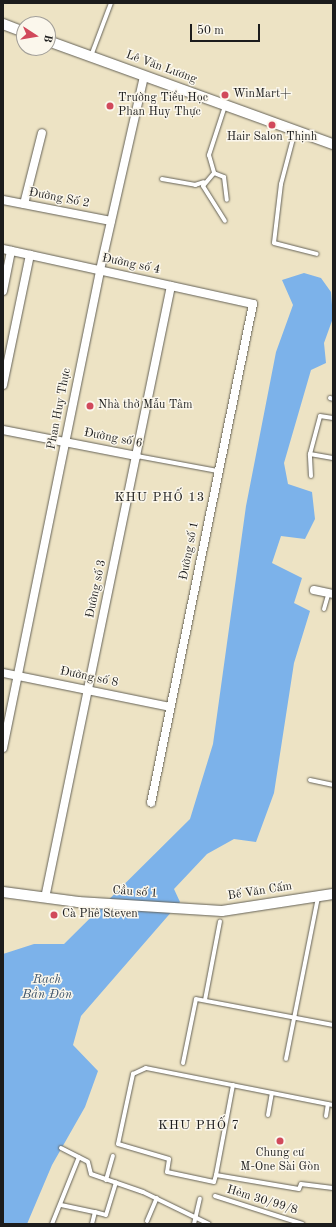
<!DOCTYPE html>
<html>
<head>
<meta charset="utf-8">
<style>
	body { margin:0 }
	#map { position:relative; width:336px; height:1227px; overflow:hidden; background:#ede3c4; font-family:"Old Standard TT",serif }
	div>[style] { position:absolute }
	.water>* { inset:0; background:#7cb2ea }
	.roads { filter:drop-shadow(0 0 1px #656257) drop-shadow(0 0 1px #656257) }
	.service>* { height:4px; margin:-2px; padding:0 2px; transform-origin:2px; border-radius:2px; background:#fff }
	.minor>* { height:8px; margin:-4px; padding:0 4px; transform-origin:4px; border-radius:4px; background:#fff }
	.tertiary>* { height:10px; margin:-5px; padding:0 5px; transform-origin:5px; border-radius:5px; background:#fff }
	.dots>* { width:11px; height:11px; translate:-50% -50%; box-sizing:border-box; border:2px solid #fbf7ec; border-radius:50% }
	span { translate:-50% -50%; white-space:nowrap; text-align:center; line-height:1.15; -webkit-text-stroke:3px #fbf7ec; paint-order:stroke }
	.street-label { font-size:12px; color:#1c1c1c }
	.poi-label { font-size:12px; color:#1c1c1c }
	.left { translate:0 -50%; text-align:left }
	.neighbourhood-label { font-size:13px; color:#1c1c1c; letter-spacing:1px }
	.water-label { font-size:13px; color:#42586e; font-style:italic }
	.frame { position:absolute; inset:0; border:4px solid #1c1c1c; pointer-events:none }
	.north { position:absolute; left:16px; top:16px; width:40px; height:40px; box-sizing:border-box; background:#fbf7ec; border:1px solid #a29f99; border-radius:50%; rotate:102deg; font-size:11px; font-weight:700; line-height:16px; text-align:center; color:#1c1c1c }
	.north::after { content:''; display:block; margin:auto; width:14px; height:18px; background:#d1495b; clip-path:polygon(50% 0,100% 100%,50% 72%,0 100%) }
	.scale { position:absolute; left:190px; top:24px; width:70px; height:18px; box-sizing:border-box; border:2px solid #1c1c1c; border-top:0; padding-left:5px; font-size:12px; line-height:14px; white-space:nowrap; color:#1c1c1c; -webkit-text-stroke:3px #fbf7ec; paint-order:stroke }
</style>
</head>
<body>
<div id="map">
	<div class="water">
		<i style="clip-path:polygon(304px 273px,321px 278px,331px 292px,333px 318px,324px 343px,326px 363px,311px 370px,284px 463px,288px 484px,312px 492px,315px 519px,305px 539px,281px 536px,272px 563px,302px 578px,294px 603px,310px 611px,294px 663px,274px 793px,256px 842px,234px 839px,207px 854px,174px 889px,180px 902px,81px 1016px,73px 1045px,98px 1071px,85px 1107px,52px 1165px,27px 1224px,3px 1224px,3px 954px,34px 944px,64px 944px,190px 819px,213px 744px,246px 506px,276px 352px,293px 305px,282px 280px)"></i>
	</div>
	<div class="roads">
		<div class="service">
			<i style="left:91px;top:56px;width:57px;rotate:-69.3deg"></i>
			<i style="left:225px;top:106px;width:52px;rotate:108.1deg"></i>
			<i style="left:209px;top:155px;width:19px;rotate:74deg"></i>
			<i style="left:214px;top:173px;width:11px;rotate:22deg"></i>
			<i style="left:224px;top:177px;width:23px;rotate:83deg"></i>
			<i style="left:295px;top:131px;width:55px;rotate:104.8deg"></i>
			<i style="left:281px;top:184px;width:59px;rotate:96.8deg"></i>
			<i style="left:274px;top:243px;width:44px;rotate:14.3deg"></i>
			<i style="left:214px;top:173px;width:17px;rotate:130deg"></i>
			<i style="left:203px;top:186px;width:41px;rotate:57.8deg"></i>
			<i style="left:162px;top:179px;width:34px;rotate:10deg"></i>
			<i style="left:195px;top:185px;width:9px;rotate:-18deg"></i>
			<i style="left:330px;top:398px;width:3px;rotate:18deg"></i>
			<i style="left:310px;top:454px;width:23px;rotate:10deg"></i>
			<i style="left:137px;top:456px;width:82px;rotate:10.5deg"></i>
			<i style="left:311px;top:476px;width:22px;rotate:-93deg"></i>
			<i style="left:310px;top:454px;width:39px;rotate:-75deg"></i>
			<i style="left:320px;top:416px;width:13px;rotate:9deg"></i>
			<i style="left:324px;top:609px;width:18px;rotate:-74deg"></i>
			<i style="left:310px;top:780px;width:24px;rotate:12deg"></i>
			<i style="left:205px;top:1000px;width:80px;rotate:-79.2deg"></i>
			<i style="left:286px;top:1059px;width:164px;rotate:-78.8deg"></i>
			<i style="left:183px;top:1063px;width:65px;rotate:-78.5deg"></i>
			<i style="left:196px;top:999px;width:139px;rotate:10.7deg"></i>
			<i style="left:233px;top:1085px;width:92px;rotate:100.7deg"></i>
			<i style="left:216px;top:1175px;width:84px;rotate:9.6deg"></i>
			<i style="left:299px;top:1189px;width:5px;rotate:-68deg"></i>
			<i style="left:301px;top:1184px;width:32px;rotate:7deg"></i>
			<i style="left:268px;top:1115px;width:22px;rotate:-80deg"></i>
			<i style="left:326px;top:1116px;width:12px;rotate:-81deg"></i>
			<i style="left:61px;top:1148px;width:30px;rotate:27deg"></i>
			<i style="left:88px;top:1162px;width:12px;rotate:76deg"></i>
			<i style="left:91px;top:1174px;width:55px;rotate:19.1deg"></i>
			<i style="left:143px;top:1192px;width:73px;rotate:25.9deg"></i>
			<i style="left:216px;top:1175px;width:7px;rotate:106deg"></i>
			<i style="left:214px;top:1182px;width:48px;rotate:-168deg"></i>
			<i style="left:167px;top:1172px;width:13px;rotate:-81deg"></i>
			<i style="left:169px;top:1159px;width:53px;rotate:-163.6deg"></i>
			<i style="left:118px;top:1144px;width:72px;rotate:-77.9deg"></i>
			<i style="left:133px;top:1074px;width:14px;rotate:-25deg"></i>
			<i style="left:146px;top:1068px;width:191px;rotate:11.2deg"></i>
			<i style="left:106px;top:1180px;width:25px;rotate:-74deg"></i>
			<i style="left:215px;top:1196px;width:92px;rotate:17.7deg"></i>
			<i style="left:61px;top:1205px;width:35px;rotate:12deg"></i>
			<i style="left:147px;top:1221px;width:25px;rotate:-67deg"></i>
			<i style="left:52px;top:1224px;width:72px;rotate:-68.1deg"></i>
			<i style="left:92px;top:1224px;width:12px;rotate:-76deg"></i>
			<i style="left:95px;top:1212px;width:11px;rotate:15deg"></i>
			<i style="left:106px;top:1215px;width:34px;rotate:-73deg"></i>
			<i style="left:194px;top:1224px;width:26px;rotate:-77deg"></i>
		</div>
		<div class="minor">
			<i style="left:3px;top:200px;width:110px;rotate:11deg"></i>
			<i style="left:24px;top:204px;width:73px;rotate:-75.8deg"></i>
			<i style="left:3px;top:249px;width:256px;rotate:12.4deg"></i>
			<i style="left:253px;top:304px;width:509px;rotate:101.55deg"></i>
			<i style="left:3px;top:291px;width:41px;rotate:-78.7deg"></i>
			<i style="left:3px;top:385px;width:133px;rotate:-78.3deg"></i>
			<i style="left:3px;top:430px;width:136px;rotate:11deg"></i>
			<i style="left:314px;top:590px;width:19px;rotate:12deg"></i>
			<i style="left:3px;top:673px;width:170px;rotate:11.5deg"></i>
			<i style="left:3px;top:748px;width:488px;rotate:-78.5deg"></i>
			<i style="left:100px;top:270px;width:199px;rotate:-77.2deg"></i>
			<i style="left:45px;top:898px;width:625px;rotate:-78.37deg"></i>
		</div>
		<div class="tertiary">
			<i style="left:3px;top:24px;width:22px;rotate:21deg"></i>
			<i style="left:48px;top:41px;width:303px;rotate:19.9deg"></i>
			<i style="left:3px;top:892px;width:76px;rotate:7.6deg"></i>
			<i style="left:78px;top:902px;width:144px;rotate:3.6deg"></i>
			<i style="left:222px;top:911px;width:112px;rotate:-8.7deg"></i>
		</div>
	</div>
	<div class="dots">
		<i style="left:225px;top:95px;background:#d1495b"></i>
		<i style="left:110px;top:106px;background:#d1495b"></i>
		<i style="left:272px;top:125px;background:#d1495b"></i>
		<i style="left:90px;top:406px;background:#d1495b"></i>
		<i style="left:54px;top:915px;background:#d1495b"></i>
		<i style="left:280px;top:1141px;background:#d1495b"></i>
	</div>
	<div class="street-label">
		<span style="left:161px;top:68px;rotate:20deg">Lê Văn Lương</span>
		<span style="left:59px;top:199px;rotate:11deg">Đường Số 2</span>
		<span style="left:131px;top:265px;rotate:12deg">Đường số 4</span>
		<span style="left:60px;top:409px;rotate:-79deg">Phan Huy Thực</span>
		<span style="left:113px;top:439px;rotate:11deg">Đường số 6</span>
		<span style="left:190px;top:551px;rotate:-79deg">Đường số 1</span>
		<span style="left:97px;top:589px;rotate:-78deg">Đường số 3</span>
		<span style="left:89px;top:678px;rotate:12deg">Đường số 8</span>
		<span style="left:260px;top:892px;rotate:-9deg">Bế Văn Cấm</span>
		<span style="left:135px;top:893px;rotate:4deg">Cầu số 1</span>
		<span style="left:262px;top:1201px;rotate:17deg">Hẻm 30/99/8</span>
	</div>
	<div class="poi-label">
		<span class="left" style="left:233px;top:95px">WinMart+</span>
		<span class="left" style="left:118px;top:106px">Trường Tiểu Học<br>Phan Huy Thực</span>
		<span style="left:272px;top:138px">Hair Salon Thịnh</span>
		<span class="left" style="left:98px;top:406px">Nhà thờ Mẫu Tâm</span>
		<span class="left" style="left:62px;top:915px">Cà Phê Steven</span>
		<span style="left:280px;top:1161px">Chung cư<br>M-One Sài Gòn</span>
	</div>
	<div class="neighbourhood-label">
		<span style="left:160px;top:498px">KHU PHỐ 13</span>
		<span style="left:199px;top:1126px">KHU PHỐ 7</span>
	</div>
	<div class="water-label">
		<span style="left:47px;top:988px">Rạch<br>Bần Đôn</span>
	</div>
	<div class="frame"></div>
	<div class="north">B</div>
	<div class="scale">50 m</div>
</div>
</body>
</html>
